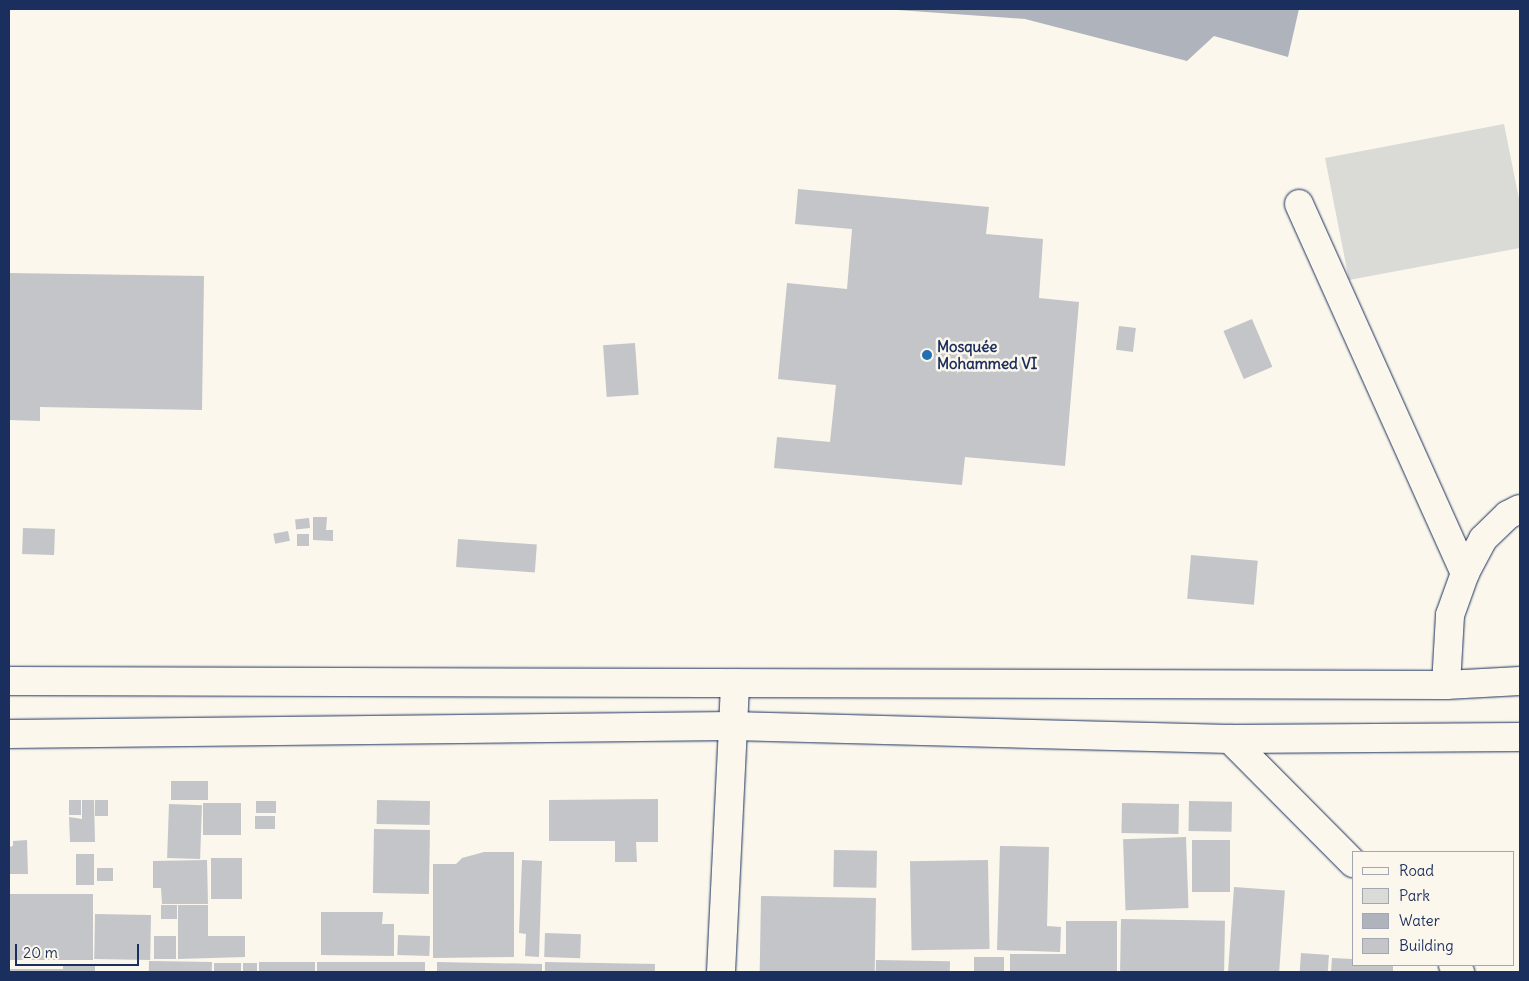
<!DOCTYPE html>
<html>
<head>
<meta charset="utf-8">
<style>
	body { margin:0 }
	#map { position:relative; width:1529px; height:981px; overflow:hidden; background:#fbf7ec; font-family:Delius,sans-serif }
	div>[style] { position:absolute }
	.green>* { inset:0; background:#dadad7 }
	.water>* { inset:0; background:#afb3bb }
	.building>* { inset:0; background:#c3c5c9; transform-origin:0 0 }
	.roads { filter:drop-shadow(0 0 1px #1b2f5e) drop-shadow(0 0 1px #1b2f5e) }
	.street>* { height:28px; margin:-14px; padding:0 14px; transform-origin:14px; border-radius:14px; background:#fbf7ec }
	.secondary>* { height:28px; margin:-14px; padding:0 14px; transform-origin:14px; border-radius:14px; background:#fbf7ec }
	.dots>* { width:14px; height:14px; translate:-50% -50%; box-sizing:border-box; border:2px solid #fbf7ec; border-radius:50% }
	span { translate:-50% -50%; white-space:nowrap; text-align:center; line-height:1.15; -webkit-text-stroke:5px #fbf7ec; paint-order:stroke }
	.poi-label { font-size:15px; color:#1b2f5e; font-weight:700 }
	.left { translate:0 -50%; text-align:left }
	.frame { position:absolute; inset:0; border:10px solid #1b2f5e; pointer-events:none }
	.legend { position:absolute; left:1352px; top:851px; width:162px; height:115px; box-sizing:border-box; background:#fbf7ec; border:1px solid #a1a7b3; margin:0; padding:6px 9px; list-style:none; font-size:15px; color:#1b2f5e }
	.legend li { display:flex; align-items:center; gap:10px; height:25px }
	.legend b { width:25px; border:1px solid #a1a7b3 }
	.scale { position:absolute; left:15px; top:944px; width:124px; height:22px; box-sizing:border-box; border:2px solid #1b2f5e; border-top:0; padding-left:6px; font-size:15px; line-height:18px; white-space:nowrap; color:#1b2f5e; -webkit-text-stroke:4px #fbf7ec; paint-order:stroke }
</style>
</head>
<body>
<div id="map">
	<div class="green">
		<i style="clip-path:polygon(1504px 124px,1520px 204px,1520px 248px,1349px 280px,1325px 158px)"></i>
	</div>
	<div class="water">
		<i style="clip-path:polygon(883px 9px,1299px 9px,1288px 57px,1214px 36px,1187px 61px,1025px 19px)"></i>
	</div>
	<div class="building">
		<i style="clip-path:polygon(798px 189px,989px 207px,986px 234px,1043px 239px,1039px 298px,1079px 302px,1065px 466px,965px 457px,962px 485px,774px 468px,777px 437px,830px 442px,836px 385px,778px 379px,787px 283px,847px 289px,852px 229px,795px 224px)"></i>
		<i style="clip-path:polygon(9px 273px,204px 276px,202px 410px,40px 407px,40px 421px,9px 420px)"></i>
		<i style="left:1252px;top:319px;width:52px;height:31px;rotate:67deg"></i>
		<i style="left:1119px;top:326px;width:17px;height:24px;rotate:7deg"></i>
		<i style="left:635px;top:343px;width:52px;height:32px;rotate:86deg"></i>
		<i style="clip-path:polygon(313px 517px,327px 517px,326px 530px,333px 530px,333px 541px,313px 540px)"></i>
		<i style="left:309px;top:518px;width:10px;height:14px;rotate:84deg"></i>
		<i style="left:23px;top:528px;width:32px;height:26px;rotate:2deg"></i>
		<i style="left:288px;top:531px;width:10px;height:15px;rotate:79deg"></i>
		<i style="left:297px;top:534px;width:12px;height:12px"></i>
		<i style="left:458px;top:539px;width:79px;height:28px;rotate:4deg"></i>
		<i style="left:1191px;top:555px;width:67px;height:44px;rotate:5deg"></i>
		<i style="left:171px;top:781px;width:37px;height:19px"></i>
		<i style="clip-path:polygon(658px 799px,658px 842px,636px 842px,637px 862px,615px 862px,615px 841px,549px 841px,549px 800px)"></i>
		<i style="left:69px;top:800px;width:12px;height:15px"></i>
		<i style="clip-path:polygon(82px 800px,94px 800px,95px 842px,70px 842px,69px 817px,82px 819px)"></i>
		<i style="left:95px;top:800px;width:13px;height:16px"></i>
		<i style="left:377px;top:800px;width:53px;height:24px;rotate:1deg"></i>
		<i style="left:276px;top:801px;width:12px;height:20px;rotate:90deg"></i>
		<i style="left:1189px;top:801px;width:43px;height:30px;rotate:1deg"></i>
		<i style="left:203px;top:803px;width:38px;height:32px"></i>
		<i style="left:1122px;top:803px;width:57px;height:30px;rotate:1deg"></i>
		<i style="left:169px;top:804px;width:33px;height:54px;rotate:2deg"></i>
		<i style="left:255px;top:816px;width:20px;height:13px"></i>
		<i style="left:374px;top:829px;width:56px;height:64px;rotate:1deg"></i>
		<i style="left:1186px;top:837px;width:71px;height:63px;rotate:88deg"></i>
		<i style="clip-path:polygon(27px 840px,28px 874px,9px 874px,9px 847px,13px 846px,13px 841px)"></i>
		<i style="left:1230px;top:840px;width:52px;height:38px;rotate:90deg"></i>
		<i style="clip-path:polygon(1000px 846px,1049px 847px,1047px 926px,1061px 927px,1060px 952px,997px 950px)"></i>
		<i style="left:834px;top:850px;width:43px;height:37px;rotate:1deg"></i>
		<i style="clip-path:polygon(484px 852px,514px 852px,514px 957px,433px 958px,433px 864px,456px 864px,462px 858px)"></i>
		<i style="left:76px;top:854px;width:18px;height:31px"></i>
		<i style="left:211px;top:858px;width:31px;height:41px"></i>
		<i style="clip-path:polygon(207px 860px,208px 904px,162px 904px,161px 888px,153px 888px,153px 861px)"></i>
		<i style="clip-path:polygon(522px 860px,542px 861px,539px 957px,525px 956px,526px 934px,519px 933px)"></i>
		<i style="left:988px;top:860px;width:89px;height:78px;rotate:89deg"></i>
		<i style="left:97px;top:868px;width:16px;height:13px"></i>
		<i style="left:1234px;top:887px;width:51px;height:85px;rotate:4deg"></i>
		<i style="left:9px;top:894px;width:84px;height:66px"></i>
		<i style="left:761px;top:896px;width:115px;height:76px;rotate:1deg"></i>
		<i style="left:161px;top:905px;width:16px;height:14px"></i>
		<i style="clip-path:polygon(178px 905px,208px 905px,208px 936px,245px 936px,245px 957px,178px 959px)"></i>
		<i style="clip-path:polygon(321px 912px,383px 912px,382px 924px,394px 924px,394px 956px,321px 955px)"></i>
		<i style="left:95px;top:914px;width:56px;height:45px;rotate:1deg"></i>
		<i style="left:1121px;top:919px;width:104px;height:53px;rotate:1deg"></i>
		<i style="clip-path:polygon(1066px 921px,1117px 921px,1117px 972px,1010px 972px,1010px 954px,1066px 954px)"></i>
		<i style="left:545px;top:933px;width:36px;height:24px;rotate:2deg"></i>
		<i style="left:398px;top:935px;width:32px;height:20px;rotate:2deg"></i>
		<i style="left:154px;top:936px;width:22px;height:23px"></i>
		<i style="left:1301px;top:953px;width:28px;height:19px;rotate:4deg"></i>
		<i style="left:974px;top:957px;width:30px;height:15px"></i>
		<i style="clip-path:polygon(1332px 958px,1353px 959px,1353px 965px,1393px 965px,1393px 972px,1331px 972px)"></i>
		<i style="left:876px;top:960px;width:74px;height:12px;rotate:1deg"></i>
		<i style="left:149px;top:961px;width:63px;height:11px;rotate:1deg"></i>
		<i style="left:259px;top:962px;width:56px;height:10px"></i>
		<i style="left:317px;top:962px;width:108px;height:10px"></i>
		<i style="clip-path:polygon(437px 962px,542px 964px,542px 972px,437px 972px)"></i>
		<i style="left:545px;top:962px;width:110px;height:10px;rotate:1deg"></i>
		<i style="left:214px;top:963px;width:27px;height:9px"></i>
		<i style="left:243px;top:963px;width:14px;height:9px"></i>
		<i style="clip-path:polygon(63px 964px,95px 964px,95px 972px,9px 972px,9px 969px,63px 969px)"></i>
	</div>
	<div class="roads">
		<div class="street">
			<i style="left:1299px;top:204px;width:405px;rotate:65.8deg"></i>
			<i style="left:1446px;top:685px;width:70px;rotate:-86.7deg"></i>
			<i style="left:1450px;top:615px;width:45px;rotate:-70.3deg"></i>
			<i style="left:1465px;top:573px;width:38px;rotate:-62deg"></i>
			<i style="left:1483px;top:539px;width:35px;rotate:-44deg"></i>
			<i style="left:1508px;top:515px;width:13px;rotate:-27deg"></i>
			<i style="left:1230px;top:739px;width:175px;rotate:45.2deg"></i>
			<i style="left:1453px;top:965px;width:10px;rotate:45deg"></i>
			<i style="left:721px;top:972px;width:289px;rotate:-87.2deg"></i>
		</div>
		<div class="secondary">
			<i style="left:9px;top:681px;width:1437px;rotate:0.16deg"></i>
			<i style="left:1446px;top:685px;width:74px;rotate:-3.1deg"></i>
			<i style="left:9px;top:734px;width:723px;rotate:-0.63deg"></i>
			<i style="left:732px;top:726px;width:498px;rotate:1.5deg"></i>
			<i style="left:1230px;top:739px;width:290px;rotate:-0.4deg"></i>
		</div>
	</div>
	<div class="dots">
		<i style="left:927px;top:355px;background:#1f6fb2"></i>
	</div>
	<div class="poi-label">
		<span class="left" style="left:937px;top:355px">Mosquée<br>Mohammed VI</span>
	</div>
	<div class="frame"></div>
	<ul class="legend">
	<li><b style="height:6px;background:#fbf7ec"></b>Road</li>
	<li><b style="height:14px;background:#dadad7"></b>Park</li>
	<li><b style="height:14px;background:#afb3bb"></b>Water</li>
	<li><b style="height:14px;background:#c3c5c9"></b>Building</li>
	</ul>
	<div class="scale">20 m</div>
</div>
</body>
</html>
